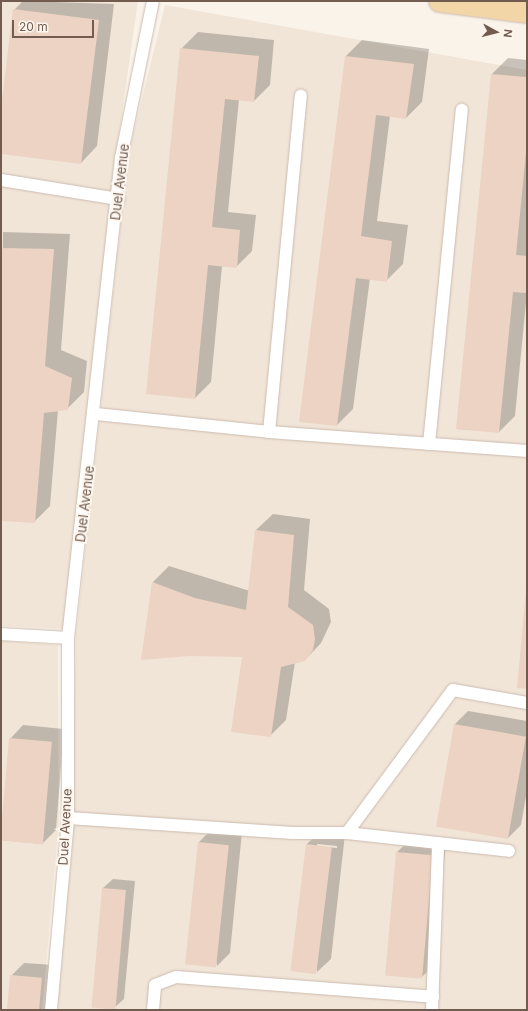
<!DOCTYPE html>
<html>
<head>
<meta charset="utf-8">
<style>
	body { margin:0 }
	#map { position:relative; width:528px; height:1011px; overflow:hidden; background:#faf3e9; font-family:Inter,sans-serif }
	div>[style] { position:absolute }
	.residential>* { inset:0; background:#f1e5d8 }
	.shadow>* { inset:0; background:#0003 }
	.building>* { inset:0; background:#edd3c3; transform-origin:0 0 }
	.roads { filter:drop-shadow(0 0 1px #cbbbaf) drop-shadow(0 0 1px #cbbbaf) }
	.lane>* { height:12px; margin:-6px; padding:0 6px; transform-origin:6px; border-radius:6px; background:#fff }
	.primary>* { height:22px; margin:-11px; padding:0 11px; transform-origin:11px; border-radius:11px; background:#f2d6a8 }
	span { translate:-50% -50%; white-space:nowrap; text-align:center; line-height:1.15; -webkit-text-stroke:4px #fdf7ef; paint-order:stroke }
	.street-label { font-size:13px; color:#725b4f }
	.frame { position:absolute; inset:0; border:2px solid #725b4f; pointer-events:none }
	.north { position:absolute; left:476px; top:12px; width:40px; height:40px; -webkit-text-stroke:3px #fdf7ef; paint-order:stroke; rotate:97deg; font-size:11px; font-weight:700; line-height:16px; text-align:center; color:#725b4f }
	.north::after { content:''; display:block; margin:auto; width:14px; height:18px; background:#725b4f; clip-path:polygon(50% 0,100% 100%,50% 72%,0 100%) }
	.scale { position:absolute; left:12px; top:20px; width:82px; height:18px; box-sizing:border-box; border:2px solid #725b4f; border-top:0; padding-left:5px; font-size:12px; line-height:14px; white-space:nowrap; color:#725b4f; -webkit-text-stroke:3px #fdf7ef; paint-order:stroke }
</style>
</head>
<body>
<div id="map">
	<div class="residential">
		<i style="clip-path:polygon(1px 1px,138px 1px,117px 148px,91px 413px,65px 629px,1px 626px)"></i>
		<i style="clip-path:polygon(165px 5px,527px 70px,527px 1010px,57px 1010px,71px 857px,76px 636px,128px 155px)"></i>
		<i style="clip-path:polygon(1px 641px,58px 645px,59px 821px,42px 1010px,1px 1010px)"></i>
	</div>
	<div class="shadow">
		<i style="clip-path:polygon(23px 1px,114px 4px,97px 146px,81px 163px,1px 153px,1px 116px,14px 10px)"></i>
		<i style="clip-path:polygon(198px 32px,274px 40px,270px 85px,254px 101px,239px 99px,228px 212px,256px 215px,252px 251px,236px 267px,222px 266px,211px 382px,195px 398px,181px 49px)"></i>
		<i style="clip-path:polygon(362px 40px,429px 49px,422px 102px,406px 118px,390px 116px,377px 221px,408px 225px,403px 264px,387px 280px,370px 278px,353px 409px,337px 425px,300px 421px,346px 56px)"></i>
		<i style="clip-path:polygon(508px 58px,527px 60px,527px 292px,515px 416px,499px 432px,457px 429px,492px 74px)"></i>
		<i style="clip-path:polygon(3px 232px,70px 234px,61px 350px,87px 361px,84px 392px,67px 409px,58px 410px,50px 506px,34px 522px,1px 520px)"></i>
		<i style="clip-path:polygon(273px 514px,310px 519px,304px 590px,329px 609px,331px 622px,321px 643px,305px 660px,295px 662px,286px 720px,270px 736px,243px 656px,153px 582px,169px 566px,250px 591px,256px 530px)"></i>
		<i style="clip-path:polygon(468px 711px,527px 721px,527px 791px,521px 825px,508px 838px,455px 724px)"></i>
		<i style="clip-path:polygon(23px 725px,64px 729px,56px 830px,42px 844px,1px 840px,10px 739px)"></i>
		<i style="clip-path:polygon(212px 829px,242px 832px,230px 953px,217px 966px,199px 842px)"></i>
		<i style="clip-path:polygon(evenodd,320px 831px,345px 834px,331px 959px,317px 972px,307px 844px,320px 831px,317px 844px,337px 846px,337px 848px,317px 846px,317px 844px)"></i>
		<i style="clip-path:polygon(411px 839px,446px 842px,434px 965px,421px 978px,386px 975px,397px 852px)"></i>
		<i style="clip-path:polygon(113px 879px,135px 881px,124px 999px,114px 1008px,103px 888px)"></i>
		<i style="clip-path:polygon(24px 963px,54px 965px,51px 1010px,8px 1010px,11px 976px)"></i>
	</div>
	<div class="building">
		<i style="clip-path:polygon(13px 9px,99px 20px,81px 164px,1px 154px,1px 108px)"></i>
		<i style="clip-path:polygon(180px 48px,259px 56px,254px 102px,225px 99px,212px 227px,240px 230px,237px 268px,208px 265px,195px 399px,146px 394px)"></i>
		<i style="clip-path:polygon(345px 56px,414px 64px,406px 119px,376px 115px,361px 236px,392px 241px,387px 282px,356px 278px,337px 426px,299px 422px)"></i>
		<i style="clip-path:polygon(491px 74px,527px 77px,527px 142px,516px 255px,527px 256px,527px 293px,513px 292px,499px 433px,456px 429px)"></i>
		<i style="clip-path:polygon(1px 248px,54px 249px,45px 366px,72px 378px,68px 410px,44px 413px,35px 523px,1px 521px)"></i>
		<i style="clip-path:polygon(255px 530px,294px 535px,288px 607px,313px 625px,315px 639px,313px 650px,305px 661px,281px 667px,271px 737px,231px 732px,242px 657px,189px 656px,141px 660px,152px 582px,195px 598px,246px 610px)"></i>
		<i style="clip-path:polygon(526px 590px,527px 590px,527px 689px,517px 688px)"></i>
		<i style="left:454px;top:724px;width:73px;height:104px;rotate:10deg"></i>
		<i style="left:9px;top:738px;width:43px;height:103px;rotate:5deg"></i>
		<i style="left:198px;top:842px;width:31px;height:123px;rotate:6deg"></i>
		<i style="left:306px;top:844px;width:26px;height:128px;rotate:7deg"></i>
		<i style="left:396px;top:852px;width:37px;height:124px;rotate:5deg"></i>
		<i style="left:102px;top:888px;width:24px;height:120px;rotate:5deg"></i>
		<i style="left:10px;top:975px;width:32px;height:35px;rotate:5deg"></i>
	</div>
	<div class="roads">
		<div class="lane">
			<i style="left:1px;top:180px;width:119px;rotate:9.2deg"></i>
			<i style="left:96px;top:414px;width:174px;rotate:5.9deg"></i>
			<i style="left:269px;top:432px;width:259px;rotate:4.2deg"></i>
			<i style="left:269px;top:432px;width:338px;rotate:-84.6deg"></i>
			<i style="left:429px;top:444px;width:336px;rotate:-84.4deg"></i>
			<i style="left:1px;top:634px;width:67px;rotate:3.4deg"></i>
			<i style="left:68px;top:818px;width:225px;rotate:3.8deg"></i>
			<i style="left:292px;top:833px;width:55px"></i>
			<i style="left:347px;top:833px;width:163px;rotate:6.3deg"></i>
			<i style="left:347px;top:833px;width:178px;rotate:-53.5deg"></i>
			<i style="left:453px;top:690px;width:75px;rotate:10deg"></i>
			<i style="left:51px;top:1010px;width:193px;rotate:-84.9deg"></i>
			<i style="left:68px;top:818px;width:180px;rotate:-90deg"></i>
			<i style="left:68px;top:638px;width:483px;rotate:-83.7deg"></i>
			<i style="left:121px;top:158px;width:160px;rotate:-78.5deg"></i>
			<i style="left:153px;top:1010px;width:25px;rotate:-85deg"></i>
			<i style="left:155px;top:985px;width:22px;rotate:-21deg"></i>
			<i style="left:176px;top:977px;width:258px;rotate:4.4deg"></i>
			<i style="left:432px;top:1010px;width:167px;rotate:-87.9deg"></i>
		</div>
		<div class="primary">
			<i style="left:440px;top:1px;width:88px;rotate:7.2deg"></i>
		</div>
	</div>
	<div class="street-label">
		<span style="left:120px;top:182px;rotate:-83deg">Duel Avenue</span>
		<span style="left:85px;top:504px;rotate:-83deg">Duel Avenue</span>
		<span style="left:65px;top:827px;rotate:-87deg">Duel Avenue</span>
	</div>
	<div class="frame"></div>
	<div class="north">N</div>
	<div class="scale">20 m</div>
</div>
</body>
</html>
